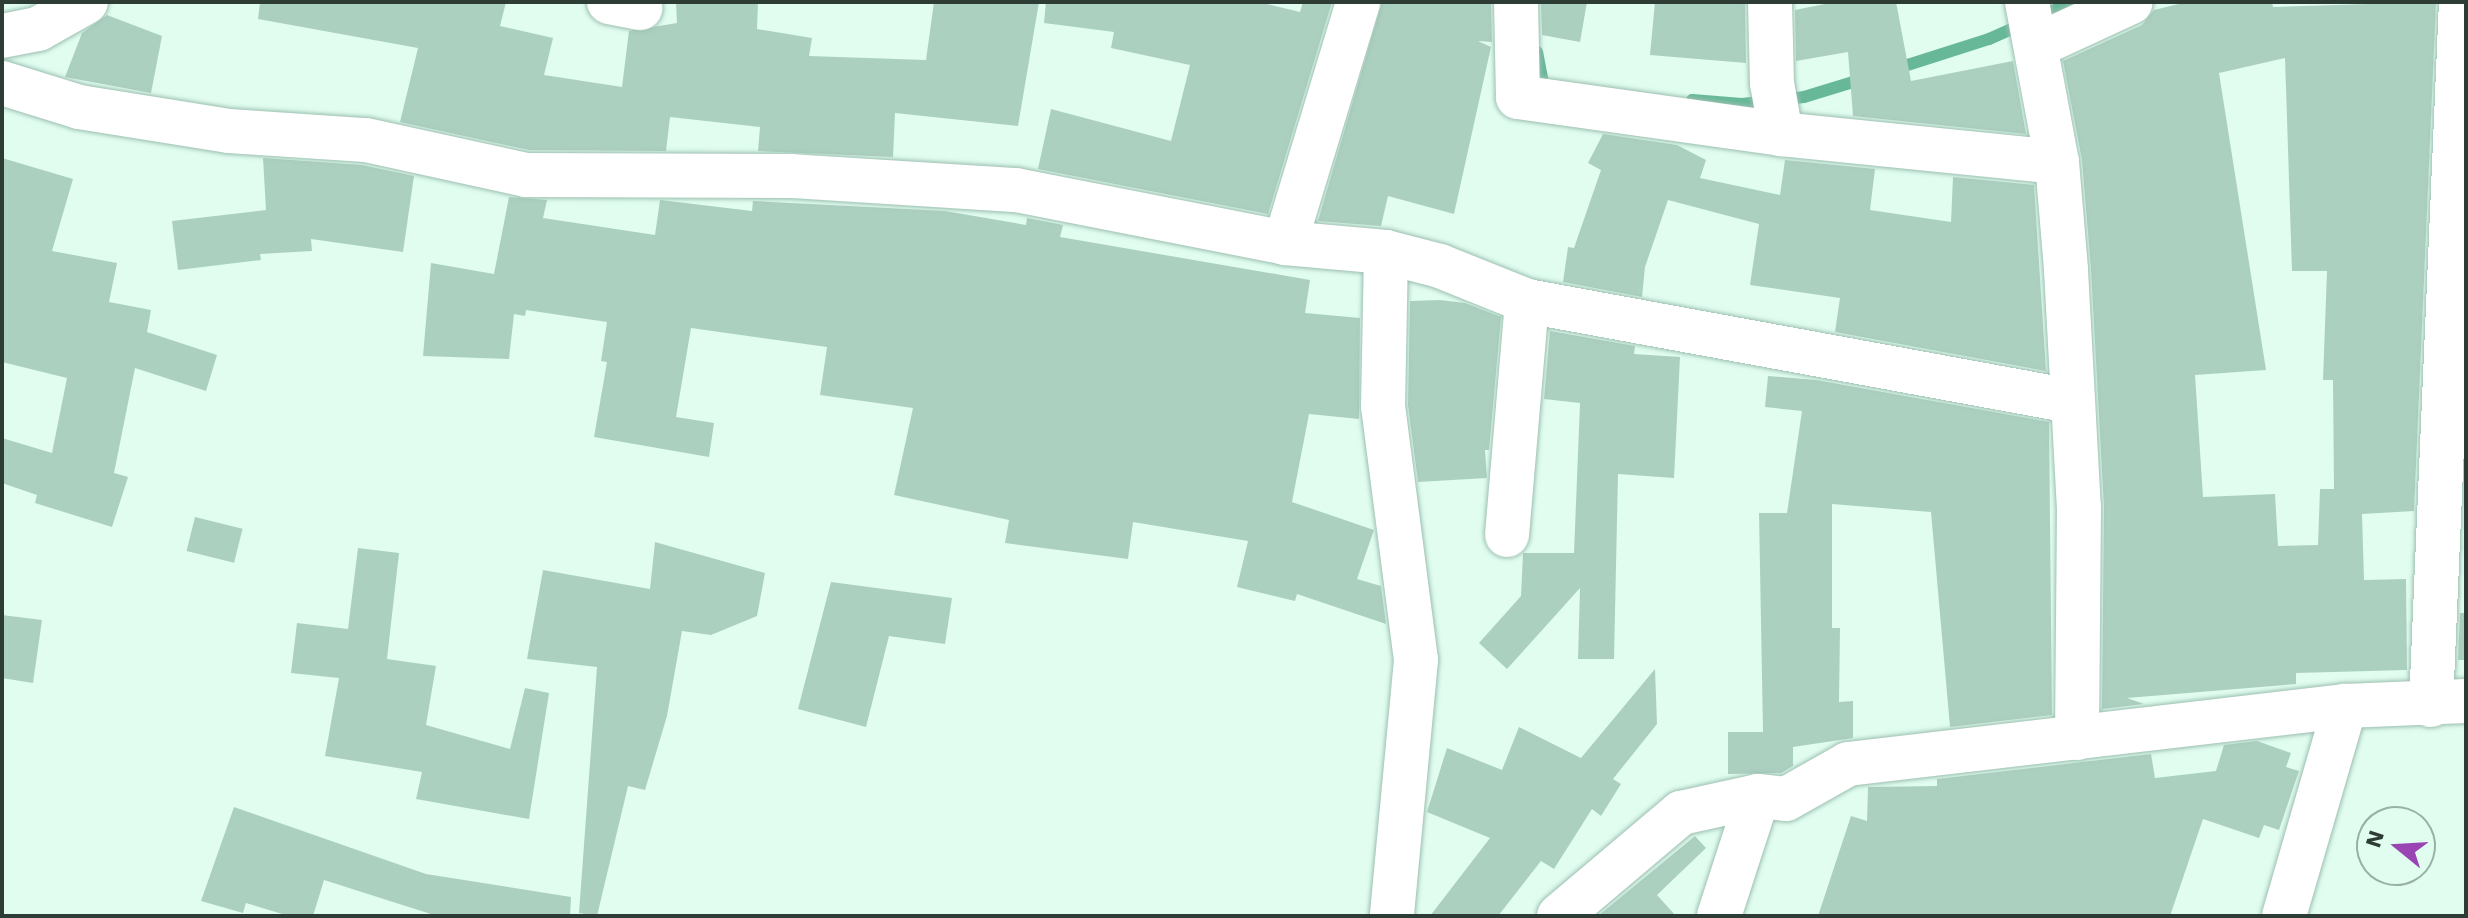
<!DOCTYPE html>
<html>
<head>
<meta charset="utf-8">
<style>
	body { margin:0 }
	#map { position:relative; width:2468px; height:918px; overflow:hidden; background:#e0fdf0; font-family:"Work Sans",sans-serif }
	div>[style] { position:absolute }
	.stream>* { height:12px; margin:-6px; padding:0 6px; transform-origin:6px; border-radius:6px; background:#67b899 }
	.building>* { inset:0; background:#acd0c0; transform-origin:0 0 }
	.roads { filter:drop-shadow(0 0 2px #9cbfb0) drop-shadow(0 0 2px #9cbfb0) }
	.street>* { height:44px; margin:-22px; padding:0 22px; transform-origin:22px; border-radius:22px; background:#fff }
	span { translate:-50% -50%; white-space:nowrap; text-align:center; line-height:1.15; -webkit-text-stroke:8px #e0fdf0; paint-order:stroke }
	.frame { position:absolute; inset:0; border:4px solid #2e3c36; pointer-events:none }
	.north { position:absolute; left:2356px; top:806px; width:80px; height:80px; box-sizing:border-box; background:#e0fdf0; border:2px solid #99b0a6; border-radius:50%; rotate:288deg; font-size:22px; font-weight:700; line-height:32px; text-align:center; color:#2e3c36 }
	.north::after { content:''; display:block; margin:auto; width:28px; height:36px; background:#9946b4; clip-path:polygon(50% 0,100% 100%,50% 72%,0 100%) }
</style>
</head>
<body>
<div id="map">
	<div class="stream">
		<i style="left:1537px;top:52px;width:36px;rotate:79deg"></i>
		<i style="left:1544px;top:87px;width:6px"></i>
		<i style="left:1895px;top:69px;width:99px;rotate:-17.7deg"></i>
		<i style="left:1989px;top:39px;width:92px;rotate:-23.8deg"></i>
		<i style="left:1692px;top:100px;width:50px;rotate:4.6deg"></i>
		<i style="left:1742px;top:104px;width:62px;rotate:-6.4deg"></i>
		<i style="left:1804px;top:97px;width:65px;rotate:-17deg"></i>
	</div>
	<div class="building">
		<i style="clip-path:polygon(260px 2px,506px 2px,500px 26px,553px 38px,544px 75px,622px 87px,629px 31px,677px 23px,676px 2px,758px 2px,757px 29px,812px 38px,809px 56px,926px 60px,934px 2px,1039px 2px,1018px 126px,895px 113px,893px 157px,758px 151px,760px 127px,670px 117px,666px 151px,529px 150px,400px 122px,418px 48px,258px 19px)"></i>
		<i style="clip-path:polygon(1046px 2px,1258px 2px,1300px 12px,1303px 2px,1332px 2px,1268px 214px,1038px 169px,1051px 109px,1171px 141px,1190px 65px,1111px 48px,1114px 32px,1044px 23px)"></i>
		<i style="clip-path:polygon(1382px 2px,1491px 2px,1492px 42px,1478px 41px,1491px 47px,1454px 214px,1388px 196px,1381px 226px,1318px 221px)"></i>
		<i style="clip-path:polygon(1541px 2px,1587px 2px,1580px 42px,1542px 35px)"></i>
		<i style="clip-path:polygon(1655px 2px,1745px 2px,1746px 63px,1650px 55px)"></i>
		<i style="clip-path:polygon(1835px 2px,1896px 2px,1911px 81px,2013px 61px,2026px 134px,1853px 116px,1848px 52px,1796px 61px,1795px 10px)"></i>
		<i style="clip-path:polygon(evenodd,2187px 2px,2272px 2px,2273px 7px,2436px 2px,2414px 511px,2362px 514px,2364px 580px,2406px 579px,2407px 670px,2296px 673px,2296px 684px,2127px 698px,2144px 704px,2102px 709px,2104px 507px,2091px 269px,2082px 160px,2063px 61px,2142px 25px,2154px 10px,2187px 2px,2285px 58px,2292px 271px,2327px 271px,2323px 380px,2333px 380px,2334px 489px,2320px 489px,2318px 545px,2278px 546px,2275px 494px,2203px 497px,2195px 375px,2266px 370px,2219px 73px,2285px 58px)"></i>
		<i style="clip-path:polygon(107px 15px,162px 36px,151px 93px,65px 77px,82px 33px)"></i>
		<i style="clip-path:polygon(1603px 134px,1677px 145px,1706px 160px,1700px 178px,1780px 195px,1785px 160px,1875px 169px,1870px 210px,1951px 222px,1953px 177px,2034px 185px,2046px 371px,1835px 332px,1840px 298px,1750px 285px,1759px 224px,1668px 200px,1645px 267px,1642px 297px,1563px 282px,1568px 247px,1574px 248px,1601px 170px,1588px 163px)"></i>
		<i style="clip-path:polygon(2px 158px,73px 179px,52px 251px,117px 263px,109px 302px,151px 310px,147px 332px,217px 355px,206px 391px,135px 368px,114px 473px,128px 477px,112px 527px,35px 503px,37px 495px,2px 483px,2px 438px,52px 453px,67px 378px,2px 362px)"></i>
		<i style="clip-path:polygon(263px 158px,362px 165px,414px 176px,403px 252px,311px 239px,312px 251px,260px 254px,261px 260px,178px 270px,172px 221px,266px 210px)"></i>
		<i style="clip-path:polygon(509px 197px,547px 200px,543px 218px,655px 235px,660px 200px,752px 211px,753px 201px,945px 211px,1026px 225px,1027px 218px,1063px 225px,1060px 237px,1310px 280px,1305px 313px,1360px 318px,1359px 419px,1309px 414px,1292px 502px,1374px 530px,1357px 579px,1381px 586px,1386px 624px,1297px 594px,1295px 601px,1237px 587px,1248px 541px,1133px 522px,1128px 559px,1005px 543px,1009px 520px,894px 495px,913px 408px,820px 395px,827px 347px,691px 328px,676px 417px,714px 423px,709px 457px,594px 437px,607px 362px,601px 361px,607px 322px,526px 310px,525px 316px,514px 314px,509px 359px,423px 356px,431px 263px,494px 274px)"></i>
		<i style="clip-path:polygon(1440px 300px,1465px 303px,1501px 317px,1489px 450px,1485px 450px,1487px 478px,1418px 482px,1408px 405px,1410px 301px)"></i>
		<i style="clip-path:polygon(1550px 331px,1635px 346px,1634px 354px,1680px 357px,1674px 478px,1618px 474px,1614px 659px,1578px 659px,1580px 588px,1507px 669px,1479px 643px,1521px 596px,1523px 553px,1574px 553px,1580px 403px,1544px 399px)"></i>
		<i style="clip-path:polygon(1768px 376px,1816px 380px,2049px 422px,2052px 715px,1950px 727px,1931px 512px,1832px 504px,1832px 628px,1840px 628px,1839px 702px,1853px 701px,1853px 738px,1793px 747px,1793px 766px,1781px 773px,1728px 774px,1728px 732px,1763px 732px,1759px 513px,1787px 513px,1802px 411px,1765px 407px)"></i>
		<i style="left:195px;top:517px;width:49px;height:35px;rotate:14deg"></i>
		<i style="clip-path:polygon(655px 542px,765px 573px,757px 616px,711px 635px,682px 631px,667px 716px,645px 790px,628px 786px,597px 916px,579px 913px,597px 667px,527px 659px,543px 570px,650px 589px)"></i>
		<i style="clip-path:polygon(358px 548px,399px 553px,387px 659px,436px 666px,426px 725px,510px 749px,525px 688px,549px 693px,529px 819px,416px 799px,422px 772px,325px 756px,339px 678px,291px 673px,297px 623px,348px 629px)"></i>
		<i style="clip-path:polygon(831px 582px,952px 598px,945px 644px,889px 636px,866px 727px,798px 709px)"></i>
		<i style="clip-path:polygon(2460px 613px,2466px 613px,2466px 660px,2458px 660px)"></i>
		<i style="clip-path:polygon(2px 615px,42px 620px,33px 683px,2px 678px)"></i>
		<i style="clip-path:polygon(1655px 669px,1657px 724px,1613px 779px,1621px 784px,1601px 816px,1592px 809px,1554px 869px,1541px 861px,1498px 916px,1430px 916px,1490px 838px,1427px 812px,1447px 748px,1502px 770px,1519px 727px,1581px 758px)"></i>
		<i style="clip-path:polygon(2257px 741px,2291px 753px,2286px 767px,2299px 771px,2279px 830px,2264px 825px,2259px 838px,2203px 819px,2170px 916px,1818px 916px,1851px 816px,1867px 821px,1868px 787px,1937px 786px,1937px 779px,2151px 754px,2155px 778px,2216px 771px,2224px 745px)"></i>
		<i style="clip-path:polygon(234px 807px,426px 874px,571px 897px,570px 916px,437px 916px,324px 880px,313px 916px,289px 916px,246px 903px,243px 913px,201px 901px)"></i>
		<i style="clip-path:polygon(1695px 836px,1706px 848px,1657px 895px,1676px 916px,1598px 916px)"></i>
	</div>
	<div class="roads">
		<div class="street">
			<i style="left:609px;top:2px;width:32px;rotate:11deg"></i>
			<i style="left:1516px;top:2px;width:95px;rotate:88.8deg"></i>
			<i style="left:1518px;top:97px;width:266px;rotate:8deg"></i>
			<i style="left:1781px;top:134px;width:277px;rotate:5.8deg"></i>
			<i style="left:1770px;top:2px;width:81px;rotate:88.6deg"></i>
			<i style="left:1772px;top:83px;width:52px;rotate:80deg"></i>
			<i style="left:2027px;top:2px;width:163px;rotate:79.4deg"></i>
			<i style="left:2057px;top:162px;width:108px;rotate:85.2deg"></i>
			<i style="left:2066px;top:270px;width:237px;rotate:86.9deg"></i>
			<i style="left:2079px;top:507px;width:231px;rotate:90.5deg"></i>
			<i style="left:2px;top:36px;width:37px;rotate:-11deg"></i>
			<i style="left:38px;top:29px;width:55px;rotate:-29.4deg"></i>
			<i style="left:2038px;top:45px;width:102px;rotate:-24.8deg"></i>
			<i style="left:2px;top:83px;width:81px;rotate:17.3deg"></i>
			<i style="left:79px;top:107px;width:152px;rotate:9.1deg"></i>
			<i style="left:229px;top:131px;width:137px;rotate:3.8deg"></i>
			<i style="left:366px;top:140px;width:164px;rotate:12.3deg"></i>
			<i style="left:526px;top:175px;width:265px;rotate:0.2deg"></i>
			<i style="left:791px;top:176px;width:225px;rotate:3.6deg"></i>
			<i style="left:1016px;top:190px;width:274px;rotate:11.1deg"></i>
			<i style="left:1285px;top:243px;width:101px;rotate:5.1deg"></i>
			<i style="left:1386px;top:252px;width:56px;rotate:14.5deg"></i>
			<i style="left:1440px;top:266px;width:94px;rotate:21.9deg"></i>
			<i style="left:1527px;top:301px;width:553px;rotate:10.42deg"></i>
			<i style="left:1285px;top:243px;width:252px;rotate:-73.1deg"></i>
			<i style="left:1386px;top:252px;width:154px;rotate:91.1deg"></i>
			<i style="left:1383px;top:406px;width:256px;rotate:82.6deg"></i>
			<i style="left:1416px;top:660px;width:257px;rotate:95.4deg"></i>
			<i style="left:1507px;top:535px;width:235px;rotate:-85.1deg"></i>
			<i style="left:2431px;top:705px;width:704px;rotate:-87.56deg"></i>
			<i style="left:1559px;top:916px;width:160px;rotate:-40.2deg"></i>
			<i style="left:1681px;top:813px;width:79px;rotate:-12.4deg"></i>
			<i style="left:1758px;top:796px;width:28px;rotate:6deg"></i>
			<i style="left:1786px;top:799px;width:71px;rotate:-29.4deg"></i>
			<i style="left:1848px;top:764px;width:500px;rotate:-6.66deg"></i>
			<i style="left:2345px;top:706px;width:121px;rotate:-2.4deg"></i>
			<i style="left:1719px;top:916px;width:126px;rotate:-72deg"></i>
			<i style="left:2284px;top:916px;width:219px;rotate:-73.8deg"></i>
		</div>
	</div>
	<div class="frame"></div>
	<div class="north">N</div>
</div>
</body>
</html>
